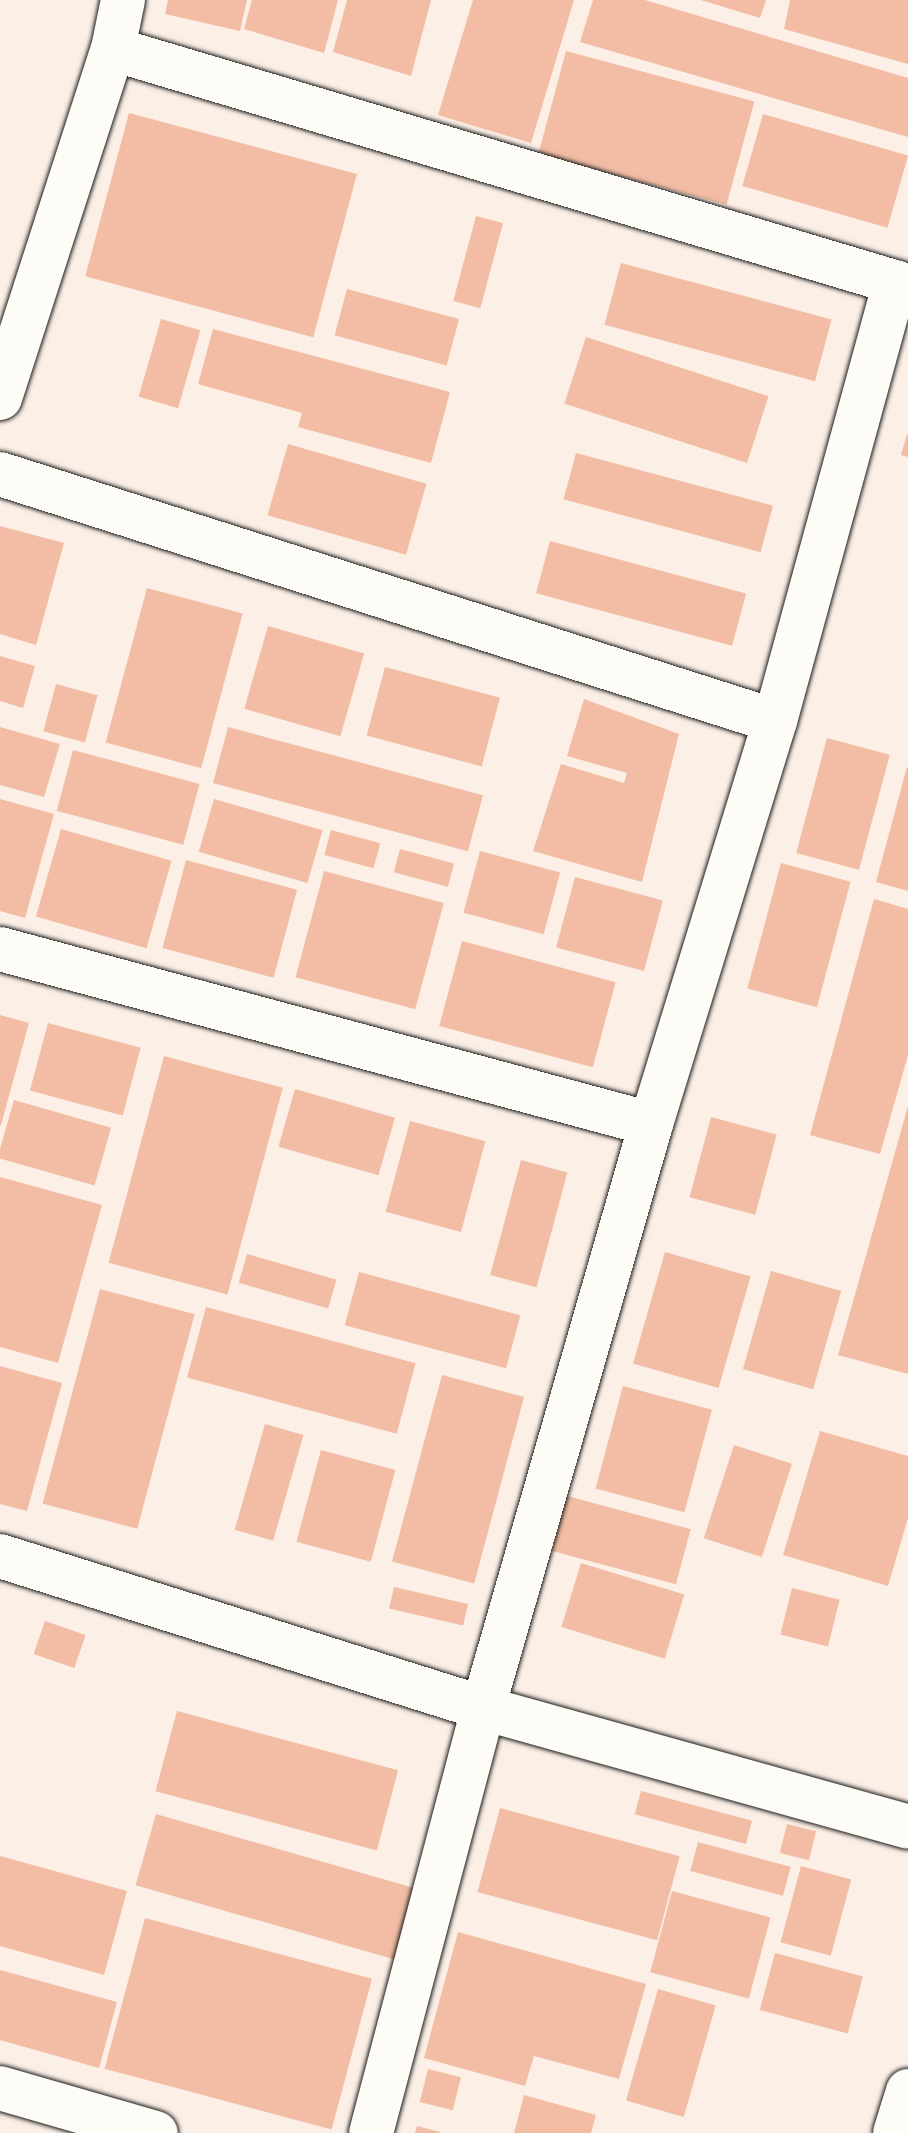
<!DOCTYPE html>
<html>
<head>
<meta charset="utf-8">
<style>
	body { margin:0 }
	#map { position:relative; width:908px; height:2133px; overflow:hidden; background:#fbefe6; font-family:"Shantell Sans",sans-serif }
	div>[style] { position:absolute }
	.building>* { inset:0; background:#f2bda4; transform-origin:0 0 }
	.roads { filter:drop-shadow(0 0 2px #1c1c1c) drop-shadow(0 0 2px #1c1c1c) }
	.street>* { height:44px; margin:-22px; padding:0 22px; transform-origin:22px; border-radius:22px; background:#fdfcf7 }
	.secondary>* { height:44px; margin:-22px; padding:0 22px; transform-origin:22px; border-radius:22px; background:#fdfcf7 }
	span { translate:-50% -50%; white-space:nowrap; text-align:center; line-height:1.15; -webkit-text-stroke:8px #fdfcf7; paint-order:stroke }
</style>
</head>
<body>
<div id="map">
	<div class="building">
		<i style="clip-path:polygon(168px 0,247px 0,240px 31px,165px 14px)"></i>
		<i style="clip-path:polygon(252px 0,338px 0,324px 53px,244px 29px)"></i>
		<i style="clip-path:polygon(347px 0,431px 0,411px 76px,333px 52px)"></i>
		<i style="clip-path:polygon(473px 0,574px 0,531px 143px,438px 115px)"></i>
		<i style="clip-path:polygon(593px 0,645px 0,908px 78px,908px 137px,580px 42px)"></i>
		<i style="clip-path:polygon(701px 0,766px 0,760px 18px)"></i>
		<i style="clip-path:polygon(790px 0,908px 0,908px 64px,784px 29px)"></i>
		<i style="left:566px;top:51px;width:195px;height:107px;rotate:15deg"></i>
		<i style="left:129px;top:113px;width:236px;height:169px;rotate:15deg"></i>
		<i style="left:763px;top:114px;width:151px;height:75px;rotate:16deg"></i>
		<i style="left:476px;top:216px;width:28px;height:88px;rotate:15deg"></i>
		<i style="left:621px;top:263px;width:218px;height:64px;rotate:15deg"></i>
		<i style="left:347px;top:289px;width:116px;height:48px;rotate:15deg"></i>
		<i style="left:161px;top:319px;width:41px;height:81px;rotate:16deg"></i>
		<i style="clip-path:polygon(213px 329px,450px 392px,431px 463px,298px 427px,302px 413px,198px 384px)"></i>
		<i style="left:586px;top:337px;width:192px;height:70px;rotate:18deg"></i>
		<i style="clip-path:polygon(907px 434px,908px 434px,908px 457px,901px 455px)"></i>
		<i style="left:288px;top:444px;width:144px;height:74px;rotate:16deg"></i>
		<i style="left:576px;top:453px;width:204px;height:48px;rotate:15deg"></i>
		<i style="clip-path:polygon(0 526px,64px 543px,36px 645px,0 634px)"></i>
		<i style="left:550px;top:541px;width:203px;height:54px;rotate:15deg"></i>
		<i style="left:147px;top:588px;width:99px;height:160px;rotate:15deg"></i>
		<i style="left:268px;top:626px;width:100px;height:86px;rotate:16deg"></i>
		<i style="clip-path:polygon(0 656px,35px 666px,23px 708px,0 701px)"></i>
		<i style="left:385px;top:667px;width:119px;height:71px;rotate:15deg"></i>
		<i style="left:56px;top:684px;width:43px;height:49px;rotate:15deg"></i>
		<i style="clip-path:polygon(584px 699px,679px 734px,642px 882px,533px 851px,561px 764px,624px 783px,627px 773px,567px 756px)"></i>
		<i style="clip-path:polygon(0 727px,60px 744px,44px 797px,0 785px)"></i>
		<i style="left:228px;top:727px;width:264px;height:58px;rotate:15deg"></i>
		<i style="left:827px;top:738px;width:65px;height:119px;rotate:15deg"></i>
		<i style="left:73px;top:750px;width:131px;height:63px;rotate:15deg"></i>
		<i style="clip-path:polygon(907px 767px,908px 768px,908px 891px,876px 882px)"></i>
		<i style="clip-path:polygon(0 799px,54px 814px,25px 918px,0 911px)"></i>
		<i style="left:214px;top:799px;width:113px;height:55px;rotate:16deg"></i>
		<i style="left:61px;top:829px;width:115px;height:91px;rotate:16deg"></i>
		<i style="left:331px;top:830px;width:51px;height:26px;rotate:15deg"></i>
		<i style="left:400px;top:849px;width:56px;height:24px;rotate:15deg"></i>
		<i style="left:480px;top:851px;width:83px;height:64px;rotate:15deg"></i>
		<i style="left:186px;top:860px;width:115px;height:91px;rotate:15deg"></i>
		<i style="left:781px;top:863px;width:72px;height:130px;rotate:15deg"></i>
		<i style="left:324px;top:871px;width:124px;height:110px;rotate:15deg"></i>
		<i style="left:575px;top:877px;width:91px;height:73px;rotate:15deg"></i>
		<i style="clip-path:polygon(874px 899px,908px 909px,908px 1055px,880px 1154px,810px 1135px)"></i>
		<i style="left:462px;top:941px;width:159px;height:88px;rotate:15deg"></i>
		<i style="clip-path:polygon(0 1015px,29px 1023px,1px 1125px,0 1125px)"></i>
		<i style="left:48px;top:1023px;width:96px;height:70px;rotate:15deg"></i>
		<i style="left:164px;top:1056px;width:123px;height:214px;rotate:15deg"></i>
		<i style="left:295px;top:1089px;width:104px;height:60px;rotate:16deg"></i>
		<i style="left:14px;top:1100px;width:101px;height:60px;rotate:16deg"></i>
		<i style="clip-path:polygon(908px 1106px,908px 1374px,838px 1355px)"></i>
		<i style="left:711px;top:1117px;width:68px;height:83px;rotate:15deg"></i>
		<i style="left:410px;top:1121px;width:78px;height:94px;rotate:15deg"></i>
		<i style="left:521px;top:1160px;width:48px;height:119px;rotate:15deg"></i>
		<i style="clip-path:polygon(0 1177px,102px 1205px,58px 1363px,0 1347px)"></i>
		<i style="left:665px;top:1252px;width:89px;height:116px;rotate:16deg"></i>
		<i style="left:247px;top:1254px;width:93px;height:30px;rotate:16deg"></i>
		<i style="left:771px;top:1271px;width:73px;height:102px;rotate:16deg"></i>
		<i style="left:359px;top:1272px;width:167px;height:55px;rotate:15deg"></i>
		<i style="left:100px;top:1289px;width:98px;height:222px;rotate:15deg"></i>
		<i style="left:206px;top:1307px;width:217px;height:73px;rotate:15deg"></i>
		<i style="clip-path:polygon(0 1366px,62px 1383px,27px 1511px,0 1504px)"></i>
		<i style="left:442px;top:1375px;width:85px;height:193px;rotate:15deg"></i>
		<i style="left:623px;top:1386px;width:92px;height:106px;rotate:15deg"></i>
		<i style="left:265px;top:1424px;width:40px;height:110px;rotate:16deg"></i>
		<i style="clip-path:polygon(820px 1431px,908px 1456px,908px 1518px,888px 1586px,783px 1555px)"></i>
		<i style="left:734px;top:1445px;width:61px;height:98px;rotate:18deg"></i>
		<i style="left:321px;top:1450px;width:77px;height:95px;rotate:15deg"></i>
		<i style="left:567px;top:1496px;width:128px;height:57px;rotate:15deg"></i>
		<i style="left:581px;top:1563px;width:108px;height:67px;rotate:17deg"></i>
		<i style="left:394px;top:1587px;width:76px;height:22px;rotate:13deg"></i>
		<i style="left:792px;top:1588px;width:49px;height:48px;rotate:14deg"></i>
		<i style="left:45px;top:1621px;width:43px;height:35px;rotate:19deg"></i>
		<i style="left:177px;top:1711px;width:229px;height:83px;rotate:15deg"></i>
		<i style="left:641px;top:1791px;width:115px;height:24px;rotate:15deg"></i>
		<i style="left:500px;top:1808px;width:186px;height:87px;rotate:15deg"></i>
		<i style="left:156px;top:1814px;width:273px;height:74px;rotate:16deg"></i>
		<i style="left:787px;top:1824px;width:30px;height:30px;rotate:14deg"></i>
		<i style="left:698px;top:1842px;width:96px;height:30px;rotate:15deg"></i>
		<i style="clip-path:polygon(0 1856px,127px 1891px,104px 1975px,0 1946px)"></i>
		<i style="left:801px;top:1866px;width:52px;height:79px;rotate:15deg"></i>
		<i style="left:672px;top:1891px;width:102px;height:84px;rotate:15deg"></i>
		<i style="left:145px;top:1918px;width:235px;height:156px;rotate:15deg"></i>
		<i style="clip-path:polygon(458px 1932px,646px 1984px,619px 2079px,534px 2056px,525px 2086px,424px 2058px)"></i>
		<i style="left:775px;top:1953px;width:91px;height:59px;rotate:15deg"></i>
		<i style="clip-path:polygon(0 1970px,117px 2002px,99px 2068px,0 2040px)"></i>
		<i style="left:658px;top:1989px;width:60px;height:116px;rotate:16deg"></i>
		<i style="left:428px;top:2069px;width:34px;height:34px;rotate:14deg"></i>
		<i style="clip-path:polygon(524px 2095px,596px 2115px,591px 2133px,514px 2133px)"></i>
		<i style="clip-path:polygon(417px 2126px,440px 2132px,440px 2133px,415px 2133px)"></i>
	</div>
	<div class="roads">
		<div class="street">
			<i style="left:113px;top:49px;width:830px;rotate:16.6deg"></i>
			<i style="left:0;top:398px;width:367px;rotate:-72.1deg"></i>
			<i style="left:113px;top:49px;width:50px;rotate:-78.5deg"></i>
			<i style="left:0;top:474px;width:813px;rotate:17.68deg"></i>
			<i style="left:0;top:949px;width:674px;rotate:15.05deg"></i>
			<i style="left:0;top:1556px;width:506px;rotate:17.47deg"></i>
			<i style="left:483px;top:1708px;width:441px;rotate:15.6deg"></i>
			<i style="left:0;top:2088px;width:162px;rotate:16.1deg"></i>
			<i style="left:371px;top:2133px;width:440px;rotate:-75.2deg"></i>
			<i style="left:483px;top:1708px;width:608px;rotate:-73.95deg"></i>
			<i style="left:651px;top:1124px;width:422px;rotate:-72.9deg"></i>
			<i style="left:775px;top:721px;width:455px;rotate:-74.7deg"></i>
		</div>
		<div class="secondary">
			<i style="left:895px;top:2133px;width:44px;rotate:-72.8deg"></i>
		</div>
	</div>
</div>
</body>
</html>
